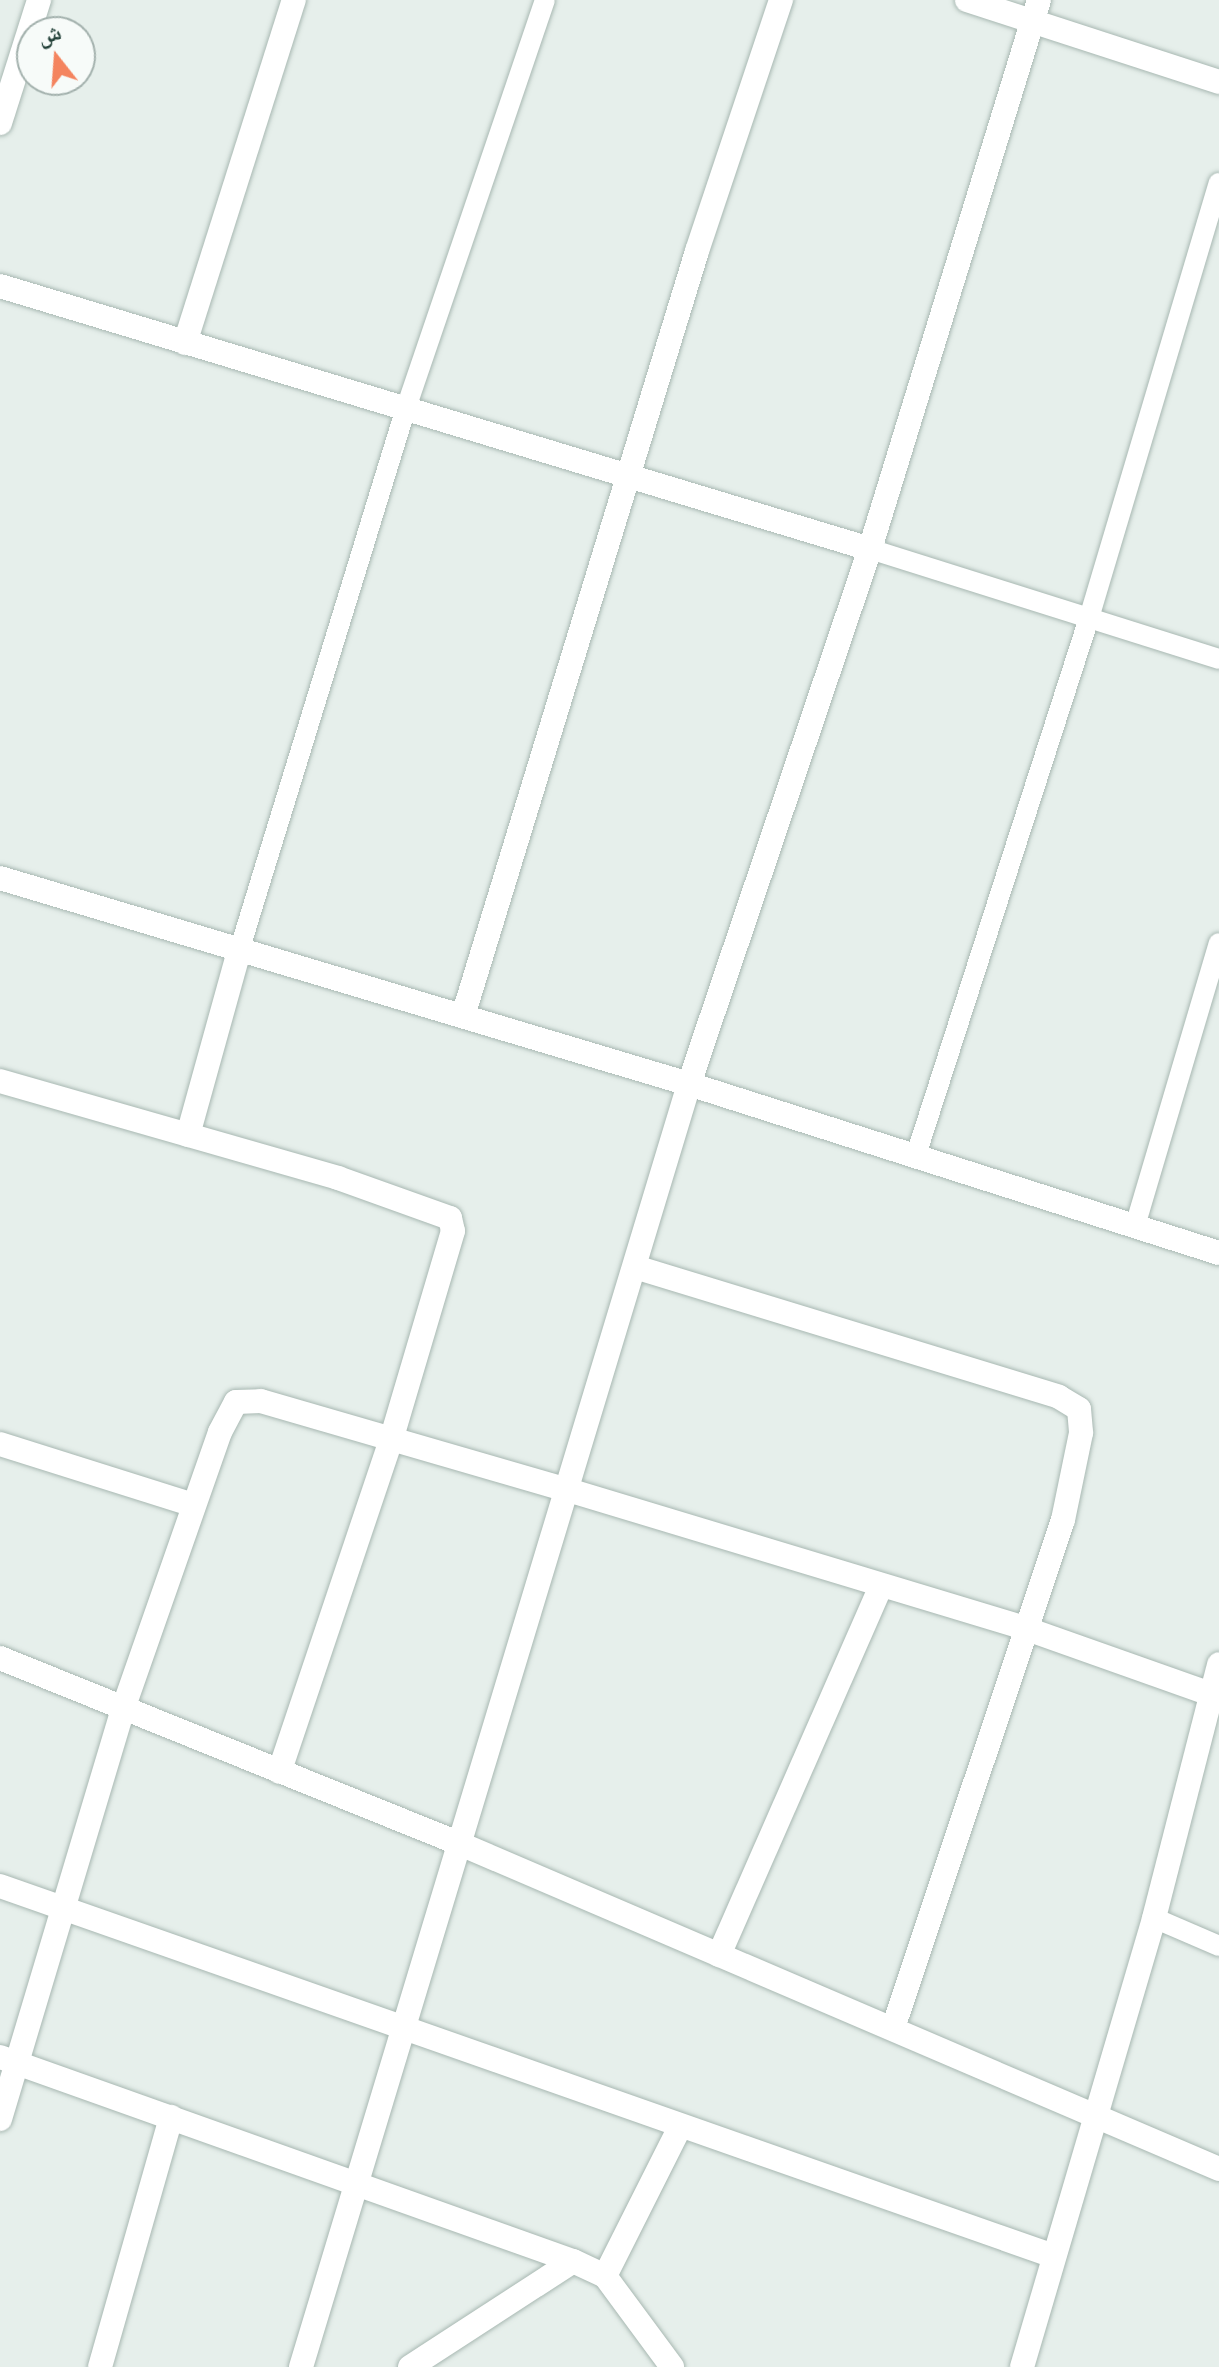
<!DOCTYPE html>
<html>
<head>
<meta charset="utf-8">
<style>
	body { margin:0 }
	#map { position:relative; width:1219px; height:2367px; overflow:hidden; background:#e6efeb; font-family:"Roboto Condensed","Noto Naskh Arabic",sans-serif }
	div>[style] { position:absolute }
	.roads { filter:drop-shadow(0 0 2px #a8b8b2) drop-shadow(0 0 2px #a8b8b2) }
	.lane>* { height:20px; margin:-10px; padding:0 10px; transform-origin:10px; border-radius:10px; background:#fff }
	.street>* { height:24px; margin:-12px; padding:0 12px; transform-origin:12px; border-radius:12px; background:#fff }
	span { translate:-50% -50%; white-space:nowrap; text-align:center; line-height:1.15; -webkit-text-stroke:8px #f7fbf9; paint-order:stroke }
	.north { position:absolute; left:16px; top:16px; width:80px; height:80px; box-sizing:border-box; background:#f7fbf9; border:2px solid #a3b1ad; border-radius:50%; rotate:343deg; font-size:22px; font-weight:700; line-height:32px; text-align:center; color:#24423a }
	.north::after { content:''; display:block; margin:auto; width:28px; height:36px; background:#f4845f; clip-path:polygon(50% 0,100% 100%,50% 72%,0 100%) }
</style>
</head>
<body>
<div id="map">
	<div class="roads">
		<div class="lane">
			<i style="left:870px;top:549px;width:366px;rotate:17.5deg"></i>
			<i style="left:240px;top:948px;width:562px;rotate:-72.92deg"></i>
			<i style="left:405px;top:411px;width:434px;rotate:-71.2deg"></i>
			<i style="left:916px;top:1155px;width:564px;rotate:-72.14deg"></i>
			<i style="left:1089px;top:618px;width:454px;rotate:-73.4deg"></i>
			<i style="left:1135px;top:1226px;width:295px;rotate:-73.5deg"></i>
			<i style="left:1154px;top:1918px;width:71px;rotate:23.3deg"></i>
		</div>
		<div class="street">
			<i style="left:967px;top:0;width:265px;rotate:18deg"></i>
			<i style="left:0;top:123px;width:129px;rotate:-72.4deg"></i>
			<i style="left:0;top:286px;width:909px;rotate:16.82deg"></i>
			<i style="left:185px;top:343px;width:360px;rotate:-72.4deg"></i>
			<i style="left:0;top:878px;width:719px;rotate:16.65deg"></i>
			<i style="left:689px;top:1084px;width:556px;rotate:17.69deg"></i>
			<i style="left:463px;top:1016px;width:800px;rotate:-72.99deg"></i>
			<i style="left:697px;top:251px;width:265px;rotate:-71.5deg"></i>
			<i style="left:0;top:1081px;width:352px;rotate:16deg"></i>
			<i style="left:338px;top:1178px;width:119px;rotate:19.7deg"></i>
			<i style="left:450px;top:1218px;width:13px;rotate:77deg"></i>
			<i style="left:453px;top:1231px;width:218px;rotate:106.5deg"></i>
			<i style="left:391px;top:1440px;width:350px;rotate:108.6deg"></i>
			<i style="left:188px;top:1135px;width:194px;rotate:-74.5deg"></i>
			<i style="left:635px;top:1267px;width:443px;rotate:17deg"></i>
			<i style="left:1059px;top:1397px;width:23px;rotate:31deg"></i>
			<i style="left:1079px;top:1409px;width:24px;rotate:85deg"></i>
			<i style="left:1081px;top:1433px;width:89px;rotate:101.7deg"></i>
			<i style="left:1063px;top:1520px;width:536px;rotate:108.5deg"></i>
			<i style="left:0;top:1444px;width:203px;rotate:17.5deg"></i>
			<i style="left:0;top:1658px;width:494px;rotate:22deg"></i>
			<i style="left:458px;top:1843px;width:828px;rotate:23.19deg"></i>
			<i style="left:0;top:1886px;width:1114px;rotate:19.35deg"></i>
			<i style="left:719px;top:1955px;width:403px;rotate:-66.3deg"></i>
			<i style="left:0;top:2057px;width:608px;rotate:19.6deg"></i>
			<i style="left:573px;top:2261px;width:35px;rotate:25deg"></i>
			<i style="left:605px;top:2276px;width:113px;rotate:53.6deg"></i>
			<i style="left:0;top:2119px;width:428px;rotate:-73.3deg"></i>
			<i style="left:123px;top:1709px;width:293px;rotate:-70.7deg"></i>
			<i style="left:220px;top:1432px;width:34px;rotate:-62deg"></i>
			<i style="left:236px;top:1402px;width:25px;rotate:-2deg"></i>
			<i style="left:261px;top:1401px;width:320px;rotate:16.2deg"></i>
			<i style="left:568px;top:1490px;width:480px;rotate:16.8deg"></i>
			<i style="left:1027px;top:1629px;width:204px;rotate:19.5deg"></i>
			<i style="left:605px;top:2276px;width:167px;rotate:-63.3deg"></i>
			<i style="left:100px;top:2367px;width:260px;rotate:-74.1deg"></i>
			<i style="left:301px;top:2367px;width:1340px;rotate:-73.17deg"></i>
			<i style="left:689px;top:1084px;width:565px;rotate:-71.31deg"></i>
			<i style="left:870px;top:549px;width:574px;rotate:-72.89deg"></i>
			<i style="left:410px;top:2367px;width:194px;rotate:-33deg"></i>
			<i style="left:1022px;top:2367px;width:468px;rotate:-73.6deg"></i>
			<i style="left:1154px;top:1918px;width:262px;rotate:-75.6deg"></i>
		</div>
	</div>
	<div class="north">ش</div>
</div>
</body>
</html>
